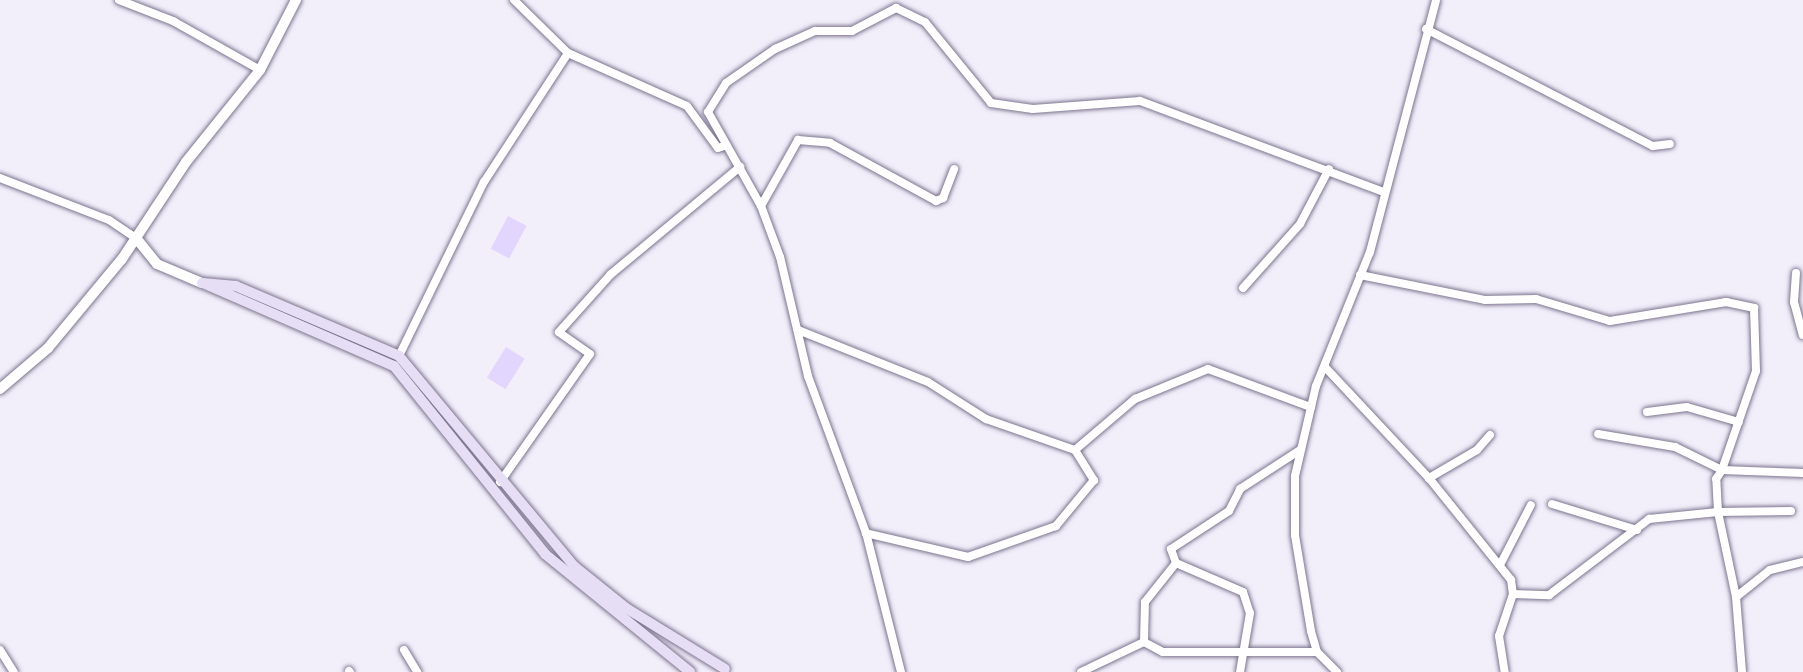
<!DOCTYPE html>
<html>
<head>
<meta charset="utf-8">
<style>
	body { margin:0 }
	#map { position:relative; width:1803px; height:672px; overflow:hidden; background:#f2effb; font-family:"Zilla Slab",serif }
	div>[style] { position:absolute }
	.green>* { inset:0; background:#e2d6fe; transform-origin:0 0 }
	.roads { filter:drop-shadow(0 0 2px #7c748e) drop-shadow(0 0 2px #7c748e) }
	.minor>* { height:8px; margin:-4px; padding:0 4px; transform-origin:4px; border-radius:4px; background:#fff }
	.tertiary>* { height:10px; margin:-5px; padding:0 5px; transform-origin:5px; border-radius:5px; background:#fff }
	.secondary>* { height:10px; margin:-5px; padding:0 5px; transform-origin:5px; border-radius:5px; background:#e6def5 }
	span { translate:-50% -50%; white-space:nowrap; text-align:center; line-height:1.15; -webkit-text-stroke:7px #fefefe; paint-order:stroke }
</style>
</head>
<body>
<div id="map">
	<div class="green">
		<i style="left:508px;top:216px;width:21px;height:37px;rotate:28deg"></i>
		<i style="left:506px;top:347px;width:22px;height:36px;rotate:32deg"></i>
	</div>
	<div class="roads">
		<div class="minor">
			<i style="left:119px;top:0;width:58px;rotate:21.3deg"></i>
			<i style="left:173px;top:21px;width:100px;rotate:29.4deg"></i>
			<i style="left:514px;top:0;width:76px;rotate:44.5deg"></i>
			<i style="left:568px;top:53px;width:130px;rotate:24deg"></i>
			<i style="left:687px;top:106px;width:52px;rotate:53.6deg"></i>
			<i style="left:718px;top:148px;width:9px;rotate:-18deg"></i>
			<i style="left:1426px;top:29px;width:255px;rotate:27.3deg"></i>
			<i style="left:1653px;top:146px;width:17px;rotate:-7deg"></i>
			<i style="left:0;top:178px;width:117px;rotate:21.1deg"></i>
			<i style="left:109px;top:220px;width:32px;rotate:34deg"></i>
			<i style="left:761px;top:206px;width:76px;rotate:-60.7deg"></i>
			<i style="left:798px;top:140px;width:32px;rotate:5deg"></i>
			<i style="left:830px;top:143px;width:121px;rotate:28.7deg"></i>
			<i style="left:936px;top:201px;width:8px;rotate:-23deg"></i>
			<i style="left:943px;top:198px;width:31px;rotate:-69deg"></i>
			<i style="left:1796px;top:273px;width:29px;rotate:94deg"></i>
			<i style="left:1794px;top:302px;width:34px;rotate:75deg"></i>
			<i style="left:1360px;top:275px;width:127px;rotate:11.3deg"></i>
			<i style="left:1485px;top:300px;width:51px;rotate:-1.1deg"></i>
			<i style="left:1536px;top:299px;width:77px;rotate:16.6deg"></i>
			<i style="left:1610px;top:321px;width:118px;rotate:-9.3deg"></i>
			<i style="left:1726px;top:302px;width:29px;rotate:12deg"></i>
			<i style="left:1754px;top:308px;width:63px;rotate:88.2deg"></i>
			<i style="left:1756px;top:371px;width:105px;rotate:109deg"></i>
			<i style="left:1722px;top:470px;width:52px;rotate:-153.9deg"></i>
			<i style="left:1675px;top:447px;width:78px;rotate:-170.4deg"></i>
			<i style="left:1243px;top:288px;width:86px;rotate:-48.3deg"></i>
			<i style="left:1300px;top:224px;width:62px;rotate:-62.2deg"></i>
			<i style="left:798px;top:330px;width:140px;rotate:21.8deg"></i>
			<i style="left:928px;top:382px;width:69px;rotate:32.5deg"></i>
			<i style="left:986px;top:419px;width:94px;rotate:19.2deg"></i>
			<i style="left:1075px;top:450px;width:36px;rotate:58deg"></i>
			<i style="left:1094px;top:480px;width:60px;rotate:129.6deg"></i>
			<i style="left:1056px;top:526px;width:93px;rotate:160.6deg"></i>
			<i style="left:968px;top:557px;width:105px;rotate:-166.8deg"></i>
			<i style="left:399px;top:356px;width:194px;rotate:-64deg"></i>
			<i style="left:484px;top:182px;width:154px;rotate:-56.9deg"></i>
			<i style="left:1325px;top:367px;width:152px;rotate:46.9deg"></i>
			<i style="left:1647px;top:412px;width:40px;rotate:-7.1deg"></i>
			<i style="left:1687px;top:407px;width:54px;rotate:16.1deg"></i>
			<i style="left:1490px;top:435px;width:20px;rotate:131deg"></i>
			<i style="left:1477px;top:450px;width:56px;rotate:149.7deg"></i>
			<i style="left:1429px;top:478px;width:131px;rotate:51.2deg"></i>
			<i style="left:1511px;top:580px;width:14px;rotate:82deg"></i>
			<i style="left:1513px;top:594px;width:44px;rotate:108.4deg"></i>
			<i style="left:1499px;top:636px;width:36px;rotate:81deg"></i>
			<i style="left:1075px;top:450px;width:79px;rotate:-40.4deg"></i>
			<i style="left:1135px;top:399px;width:79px;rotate:-22.3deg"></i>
			<i style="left:1208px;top:369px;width:110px;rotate:20.3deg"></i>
			<i style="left:500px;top:482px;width:156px;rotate:-54.9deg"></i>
			<i style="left:590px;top:354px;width:38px;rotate:-145deg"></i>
			<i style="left:559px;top:332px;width:78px;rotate:-48.1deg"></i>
			<i style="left:611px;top:274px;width:168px;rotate:-39.7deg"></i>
			<i style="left:1552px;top:504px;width:89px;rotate:17deg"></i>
			<i style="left:1791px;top:511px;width:73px;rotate:179.2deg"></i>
			<i style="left:1718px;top:512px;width:33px;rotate:-93deg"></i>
			<i style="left:1716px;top:479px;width:11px;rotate:-56deg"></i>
			<i style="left:1722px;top:470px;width:81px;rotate:2.1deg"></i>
			<i style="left:1176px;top:563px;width:73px;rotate:23.4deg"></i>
			<i style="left:1243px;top:592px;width:22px;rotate:72deg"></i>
			<i style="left:1250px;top:613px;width:60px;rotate:99.6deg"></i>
			<i style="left:1501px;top:563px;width:65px;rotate:-62.7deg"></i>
			<i style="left:1513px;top:594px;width:36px;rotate:2deg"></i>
			<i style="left:1549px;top:595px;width:126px;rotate:-37.2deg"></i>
			<i style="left:1649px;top:519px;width:69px;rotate:-5.8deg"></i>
			<i style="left:1718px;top:512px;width:87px;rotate:78deg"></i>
			<i style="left:1736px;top:597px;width:75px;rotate:85.4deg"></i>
			<i style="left:1736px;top:597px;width:43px;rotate:-38.5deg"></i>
			<i style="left:1770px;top:570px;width:34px;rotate:-14deg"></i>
			<i style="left:1144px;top:642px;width:40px;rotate:-88.6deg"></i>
			<i style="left:1145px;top:602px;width:50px;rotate:-51.5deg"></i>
			<i style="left:1176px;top:563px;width:15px;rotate:-110deg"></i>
			<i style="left:1171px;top:549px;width:69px;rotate:-33.2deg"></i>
			<i style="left:1229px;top:511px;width:25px;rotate:-63deg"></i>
			<i style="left:1240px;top:489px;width:72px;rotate:-33deg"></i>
			<i style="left:0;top:650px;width:26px;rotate:58deg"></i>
			<i style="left:404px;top:650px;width:26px;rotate:59deg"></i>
			<i style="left:349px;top:671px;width:1px;rotate:45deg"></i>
			<i style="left:901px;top:672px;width:143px;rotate:-104.1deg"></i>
			<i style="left:866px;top:533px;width:167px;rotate:-110.3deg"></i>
			<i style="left:808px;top:376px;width:122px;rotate:-103.2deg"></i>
			<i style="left:780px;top:257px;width:54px;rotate:-110.4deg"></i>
			<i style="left:761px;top:206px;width:108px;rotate:-119.4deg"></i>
			<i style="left:708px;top:112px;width:34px;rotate:-58deg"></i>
			<i style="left:726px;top:83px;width:60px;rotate:-34.8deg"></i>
			<i style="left:775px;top:49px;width:44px;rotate:-24.2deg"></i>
			<i style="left:815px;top:31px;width:37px"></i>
			<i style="left:852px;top:31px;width:50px;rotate:-27.6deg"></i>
			<i style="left:896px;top:8px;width:32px;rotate:26deg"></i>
			<i style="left:925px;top:22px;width:104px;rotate:50.8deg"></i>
			<i style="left:991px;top:103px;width:42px;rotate:8.1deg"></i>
			<i style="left:1033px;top:109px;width:107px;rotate:-4.3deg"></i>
			<i style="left:1140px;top:101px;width:259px;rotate:20.5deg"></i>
			<i style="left:1081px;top:672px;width:70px;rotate:-25.5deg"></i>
			<i style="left:1144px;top:642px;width:21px;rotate:28deg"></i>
			<i style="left:1163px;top:652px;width:154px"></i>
			<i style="left:1337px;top:672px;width:28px;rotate:-135deg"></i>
			<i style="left:1317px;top:652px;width:22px;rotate:-106deg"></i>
			<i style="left:1311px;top:631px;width:97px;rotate:-99.5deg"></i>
			<i style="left:1295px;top:535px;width:59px;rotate:-90deg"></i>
			<i style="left:1295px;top:476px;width:92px;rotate:-76.9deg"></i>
			<i style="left:1316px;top:386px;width:144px;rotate:-68.1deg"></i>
			<i style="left:1370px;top:252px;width:260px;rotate:-75.3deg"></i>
		</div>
		<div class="tertiary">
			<i style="left:136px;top:238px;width:33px;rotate:51deg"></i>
			<i style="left:157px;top:264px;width:49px;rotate:22.9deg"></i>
			<i style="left:0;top:389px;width:63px;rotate:-40.5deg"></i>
			<i style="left:48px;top:348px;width:116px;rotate:-50.3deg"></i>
			<i style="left:122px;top:259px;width:116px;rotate:-56.6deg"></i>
			<i style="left:186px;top:162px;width:118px;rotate:-51.2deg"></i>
			<i style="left:260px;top:70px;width:79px;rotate:-62.8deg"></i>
		</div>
		<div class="secondary">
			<i style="left:202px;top:283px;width:34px;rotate:5deg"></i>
			<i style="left:236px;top:286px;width:177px;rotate:23.2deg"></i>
			<i style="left:399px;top:356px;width:275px;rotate:50.2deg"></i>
			<i style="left:575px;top:567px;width:65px;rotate:38.8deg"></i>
			<i style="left:626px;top:608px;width:116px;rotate:31.6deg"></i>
			<i style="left:205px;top:284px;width:206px;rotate:23.5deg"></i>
			<i style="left:394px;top:366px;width:241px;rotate:51.2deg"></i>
			<i style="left:545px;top:554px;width:187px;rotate:39.1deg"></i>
		</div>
	</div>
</div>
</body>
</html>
